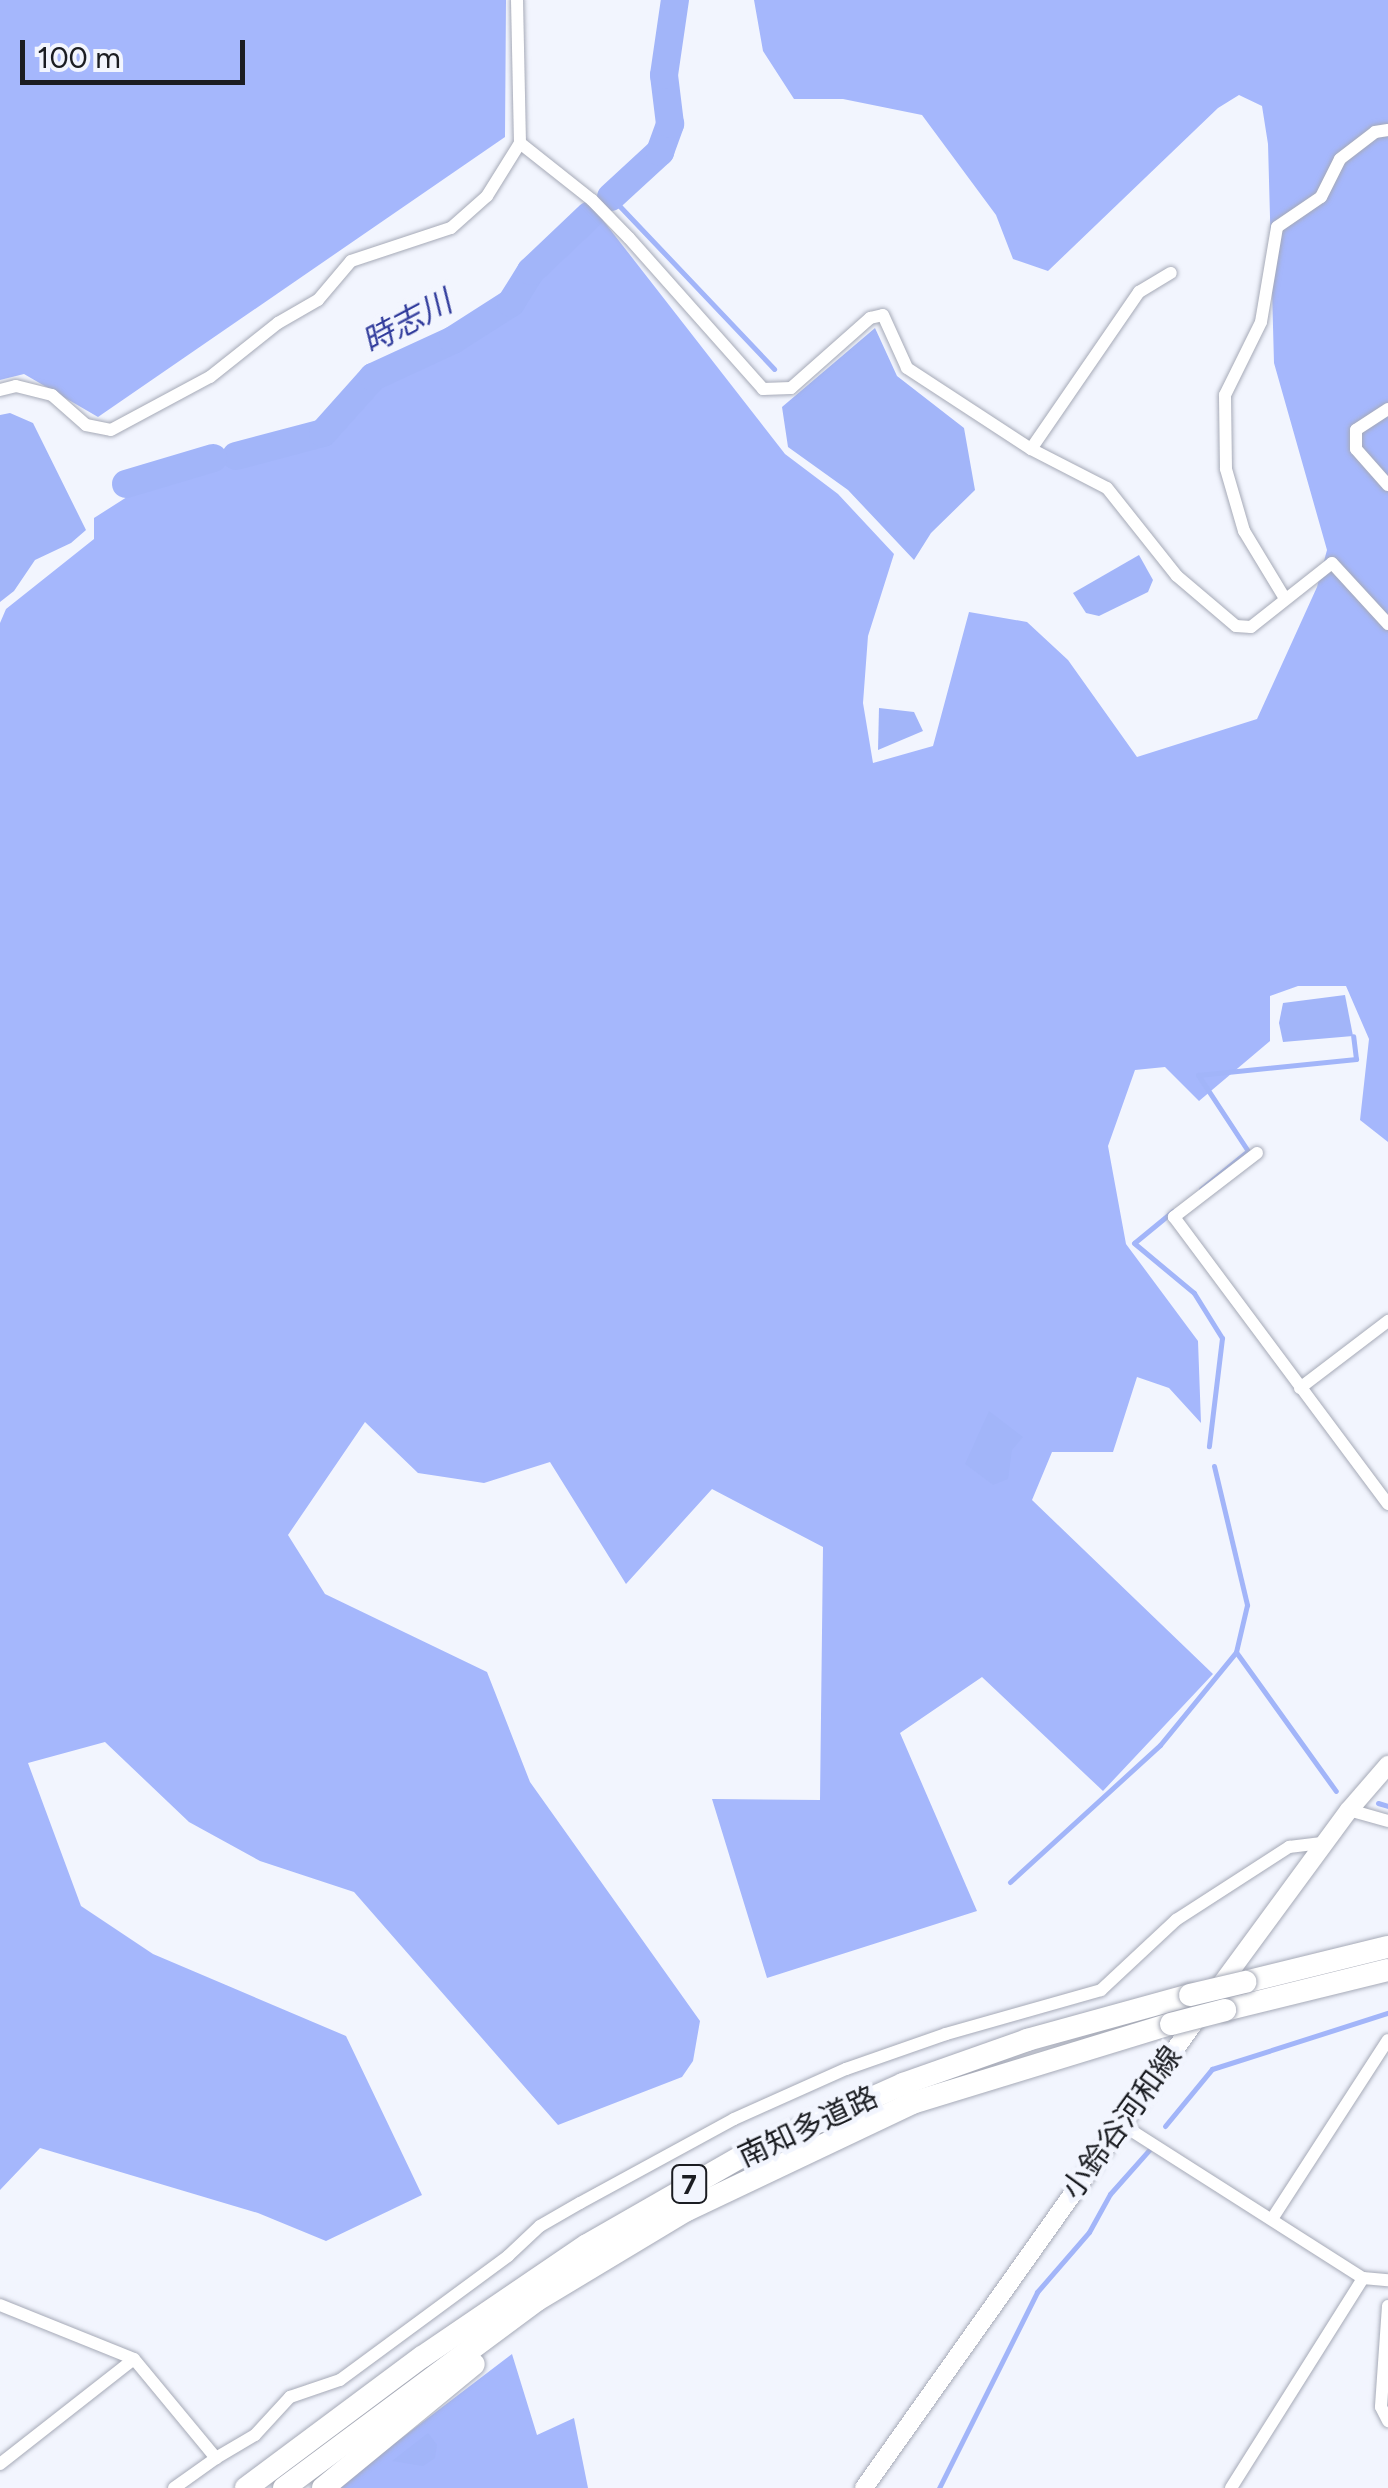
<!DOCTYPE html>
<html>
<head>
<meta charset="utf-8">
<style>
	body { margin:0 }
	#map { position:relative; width:1388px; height:2488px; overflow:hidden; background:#f2f5fe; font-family:Figtree,"Noto Sans JP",sans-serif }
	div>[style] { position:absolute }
	.forest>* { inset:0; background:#a5b7fc }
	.water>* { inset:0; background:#a2b5f9 }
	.stream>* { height:5px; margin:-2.5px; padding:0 2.5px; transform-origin:2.5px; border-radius:2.5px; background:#a2b5f9 }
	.river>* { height:28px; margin:-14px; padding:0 14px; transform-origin:14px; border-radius:14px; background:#a2b5f9 }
	.roads { filter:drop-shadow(0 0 2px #a6aab7) drop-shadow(0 0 2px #a6aab7) }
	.minor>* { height:12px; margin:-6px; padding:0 6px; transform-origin:6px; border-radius:6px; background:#fff }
	.secondary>* { height:18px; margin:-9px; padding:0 9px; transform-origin:9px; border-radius:9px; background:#fff }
	.motorway>* { height:22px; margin:-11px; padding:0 11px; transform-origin:11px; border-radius:11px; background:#fff }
	.bridges { filter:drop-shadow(0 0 2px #a6aab7) drop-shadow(0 0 2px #a6aab7) }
	.motorway-bridge>* { height:22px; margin:-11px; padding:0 11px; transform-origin:11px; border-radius:11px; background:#fff }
	span { translate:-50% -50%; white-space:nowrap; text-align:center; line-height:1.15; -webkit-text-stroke:9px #f2f5fe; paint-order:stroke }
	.shield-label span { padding:2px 8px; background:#f2f5fe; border:2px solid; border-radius:8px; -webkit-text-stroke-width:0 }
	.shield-label { font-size:28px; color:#1b1d22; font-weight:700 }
	.street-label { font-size:30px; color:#1b1d22 }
	.water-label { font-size:32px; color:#313c9c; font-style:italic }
	.scale { position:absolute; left:20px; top:40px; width:225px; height:45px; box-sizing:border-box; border:5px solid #1b1d22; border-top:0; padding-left:12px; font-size:30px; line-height:35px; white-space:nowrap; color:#1b1d22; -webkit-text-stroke:8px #f2f5fe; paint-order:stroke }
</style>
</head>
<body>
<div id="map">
	<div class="forest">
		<i style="clip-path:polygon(0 0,506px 0,505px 137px,98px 417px,24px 374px,0 380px)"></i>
		<i style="clip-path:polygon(754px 0,1388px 0,1388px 1142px,1360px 1120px,1369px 1039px,1346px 986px,1298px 986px,1270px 996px,1270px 1041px,1199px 1101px,1165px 1067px,1135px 1070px,1108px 1146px,1126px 1244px,1198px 1341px,1201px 1423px,1169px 1388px,1137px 1377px,1113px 1452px,1052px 1452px,1032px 1500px,1213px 1674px,1103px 1791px,982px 1677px,900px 1733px,977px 1911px,767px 1978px,712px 1799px,820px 1800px,823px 1547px,712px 1489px,626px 1584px,550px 1462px,484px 1483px,418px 1473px,365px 1422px,288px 1535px,325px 1594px,487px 1672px,530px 1782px,700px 2021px,693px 2061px,682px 2077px,558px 2125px,354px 1892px,260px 1861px,189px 1822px,105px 1742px,28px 1763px,81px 1906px,153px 1954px,346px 2036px,422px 2195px,326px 2241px,258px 2213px,40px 2148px,0 2190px,0 623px,6px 609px,94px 539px,94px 518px,196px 453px,328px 442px,377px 382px,455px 349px,533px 286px,602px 219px,785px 454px,838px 494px,894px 554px,868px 636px,863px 703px,873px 763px,933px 746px,969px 612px,1027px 622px,1068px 660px,1137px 757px,1257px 719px,1317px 587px,1327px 550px,1274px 363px,1268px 144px,1262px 106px,1239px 95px,1218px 108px,1048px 271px,1013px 259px,996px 215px,922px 115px,843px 99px,794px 99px,763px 51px)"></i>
		<i style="clip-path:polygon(512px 2354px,537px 2435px,574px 2418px,588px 2488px,336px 2488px)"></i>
	</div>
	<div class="water">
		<i style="clip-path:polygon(875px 328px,897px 376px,964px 428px,975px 490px,931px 533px,914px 560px,848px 490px,788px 447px,782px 407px)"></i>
		<i style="clip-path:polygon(10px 413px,33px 423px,86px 530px,71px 543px,35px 560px,14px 591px,0 602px,0 415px)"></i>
		<i style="clip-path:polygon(1139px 555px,1153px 580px,1148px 592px,1099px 616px,1086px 613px,1073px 593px)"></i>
		<i style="clip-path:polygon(879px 708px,914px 712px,923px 731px,878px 750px)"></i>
		<i style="clip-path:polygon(1345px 995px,1353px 1036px,1283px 1042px,1279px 1023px,1283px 1003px)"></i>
		<i style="clip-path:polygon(989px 1411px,1023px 1437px,1012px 1450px,1008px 1479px,993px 1485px,965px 1464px)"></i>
		<i style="clip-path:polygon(428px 2433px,437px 2445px,435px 2458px,423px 2466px,392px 2461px)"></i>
	</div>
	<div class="stream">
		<i style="left:611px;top:197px;width:237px;rotate:46.5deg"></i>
		<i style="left:1201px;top:1189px;width:60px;rotate:-39deg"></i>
		<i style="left:1248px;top:1151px;width:91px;rotate:-123.3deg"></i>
		<i style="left:1198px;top:1075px;width:159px;rotate:-5.8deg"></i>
		<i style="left:1356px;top:1059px;width:23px;rotate:-97deg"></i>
		<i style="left:1173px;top:1211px;width:50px;rotate:140.6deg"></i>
		<i style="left:1134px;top:1243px;width:78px;rotate:39.8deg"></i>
		<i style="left:1194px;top:1293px;width:53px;rotate:58.1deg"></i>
		<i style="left:1222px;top:1338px;width:109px;rotate:96.9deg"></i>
		<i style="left:1214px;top:1466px;width:143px;rotate:76.6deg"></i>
		<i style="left:1247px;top:1605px;width:48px;rotate:103.2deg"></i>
		<i style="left:1378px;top:1803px;width:10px;rotate:17deg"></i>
		<i style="left:1010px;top:1882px;width:203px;rotate:-42.4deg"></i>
		<i style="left:1160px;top:1745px;width:120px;rotate:-50.7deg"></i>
		<i style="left:1236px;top:1652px;width:171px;rotate:54.3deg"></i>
		<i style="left:1165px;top:2126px;width:74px;rotate:-50.5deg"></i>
		<i style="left:1212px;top:2069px;width:185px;rotate:-17.7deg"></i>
		<i style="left:939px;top:2488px;width:219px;rotate:-63.4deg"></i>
		<i style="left:1037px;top:2292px;width:79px;rotate:-49.1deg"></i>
		<i style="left:1089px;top:2232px;width:43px;rotate:-61.1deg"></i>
		<i style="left:1110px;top:2194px;width:60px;rotate:-48.4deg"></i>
	</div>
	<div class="river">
		<i style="left:611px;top:197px;width:67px;rotate:-42.6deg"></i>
		<i style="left:660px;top:152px;width:30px;rotate:-70deg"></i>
		<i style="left:670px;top:124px;width:49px;rotate:-97deg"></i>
		<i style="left:664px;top:75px;width:76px;rotate:-81.7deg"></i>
		<i style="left:236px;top:456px;width:90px;rotate:-14.8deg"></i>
		<i style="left:323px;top:433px;width:75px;rotate:-48.2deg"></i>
		<i style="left:373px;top:377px;width:88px;rotate:-24.8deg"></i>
		<i style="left:453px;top:340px;width:69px;rotate:-32.5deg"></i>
		<i style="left:511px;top:303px;width:38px;rotate:-58deg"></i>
		<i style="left:531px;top:271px;width:81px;rotate:-43.5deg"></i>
		<i style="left:126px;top:484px;width:91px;rotate:-16.6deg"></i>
	</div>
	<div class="roads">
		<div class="minor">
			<i style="left:520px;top:143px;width:92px;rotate:38.4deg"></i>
			<i style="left:592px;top:200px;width:53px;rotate:45.8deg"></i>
			<i style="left:629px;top:238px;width:202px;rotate:48.4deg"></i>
			<i style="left:763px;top:389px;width:28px;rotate:-2deg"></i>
			<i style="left:791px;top:388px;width:106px;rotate:-41.5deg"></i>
			<i style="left:870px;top:318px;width:13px;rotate:-13deg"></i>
			<i style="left:883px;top:315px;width:58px;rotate:65.6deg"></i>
			<i style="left:907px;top:368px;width:148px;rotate:33.2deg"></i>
			<i style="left:1031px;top:449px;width:85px;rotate:27.2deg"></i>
			<i style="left:1107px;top:488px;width:112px;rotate:51.5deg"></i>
			<i style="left:1177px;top:576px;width:77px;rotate:40.3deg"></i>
			<i style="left:1236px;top:626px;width:15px;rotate:4deg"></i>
			<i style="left:1251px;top:627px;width:103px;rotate:-38.3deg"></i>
			<i style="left:1332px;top:563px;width:83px;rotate:47.4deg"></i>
			<i style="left:0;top:390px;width:16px;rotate:-14deg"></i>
			<i style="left:16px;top:386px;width:37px;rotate:14deg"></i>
			<i style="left:52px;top:395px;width:45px;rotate:41.4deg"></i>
			<i style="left:86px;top:425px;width:25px;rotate:11deg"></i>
			<i style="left:111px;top:430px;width:112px;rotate:-28.2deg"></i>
			<i style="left:210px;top:377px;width:87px;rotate:-38.5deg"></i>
			<i style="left:278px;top:323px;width:46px;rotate:-29.9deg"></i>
			<i style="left:318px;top:300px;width:51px;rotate:-49.8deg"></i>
			<i style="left:351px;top:261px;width:105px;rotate:-18.3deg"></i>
			<i style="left:451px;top:228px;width:48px;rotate:-41.6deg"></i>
			<i style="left:487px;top:196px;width:62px;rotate:-58.1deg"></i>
			<i style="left:520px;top:143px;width:143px;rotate:-91.2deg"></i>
			<i style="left:1388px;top:409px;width:38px;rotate:147deg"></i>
			<i style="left:1356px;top:430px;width:19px;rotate:90deg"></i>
			<i style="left:1356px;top:449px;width:48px;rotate:48.4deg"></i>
			<i style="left:1031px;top:449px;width:191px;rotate:-55.5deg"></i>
			<i style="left:1139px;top:292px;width:37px;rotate:-31deg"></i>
			<i style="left:1284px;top:597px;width:77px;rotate:-121.2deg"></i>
			<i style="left:1244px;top:531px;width:65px;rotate:-106.2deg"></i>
			<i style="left:1226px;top:469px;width:74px;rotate:-90.8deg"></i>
			<i style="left:1225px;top:395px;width:81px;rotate:-63.7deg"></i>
			<i style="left:1261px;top:322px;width:96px;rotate:-80.4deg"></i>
			<i style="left:1277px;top:227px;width:53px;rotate:-34.3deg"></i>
			<i style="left:1321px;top:197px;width:42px;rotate:-63.4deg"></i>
			<i style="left:1340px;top:159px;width:44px;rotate:-37.6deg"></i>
			<i style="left:1375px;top:132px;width:13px;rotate:-9deg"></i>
			<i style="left:1257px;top:1153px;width:105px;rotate:142.4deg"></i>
			<i style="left:1174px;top:1217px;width:358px;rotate:53.3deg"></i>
			<i style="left:1300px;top:1388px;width:111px;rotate:-37.3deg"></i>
			<i style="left:1349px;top:1810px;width:41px;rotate:15.8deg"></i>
			<i style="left:1121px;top:2124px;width:287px;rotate:32.5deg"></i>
			<i style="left:1363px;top:2278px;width:25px;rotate:5deg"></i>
			<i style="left:1272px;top:2219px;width:213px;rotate:-57.1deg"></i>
			<i style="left:0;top:2305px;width:144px;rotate:21.9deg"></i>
			<i style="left:134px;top:2359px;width:129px;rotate:50.4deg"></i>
			<i style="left:216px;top:2458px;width:45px;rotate:-30.5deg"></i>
			<i style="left:255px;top:2435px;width:52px;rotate:-47.4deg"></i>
			<i style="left:290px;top:2397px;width:53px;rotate:-18.8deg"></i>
			<i style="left:340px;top:2380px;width:209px;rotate:-36.4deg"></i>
			<i style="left:508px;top:2256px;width:44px;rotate:-43.2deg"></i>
			<i style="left:540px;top:2226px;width:46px;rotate:-29.9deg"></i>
			<i style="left:580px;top:2203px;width:175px;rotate:-28.6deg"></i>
			<i style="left:734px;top:2119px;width:123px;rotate:-24.1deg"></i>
			<i style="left:846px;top:2069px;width:106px;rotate:-19.3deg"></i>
			<i style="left:946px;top:2034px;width:161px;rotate:-15.8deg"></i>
			<i style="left:1101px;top:1990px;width:103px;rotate:-43deg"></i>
			<i style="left:1176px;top:1920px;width:135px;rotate:-32.9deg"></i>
			<i style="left:1289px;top:1847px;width:35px;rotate:-7deg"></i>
			<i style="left:1388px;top:2306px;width:101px;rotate:94deg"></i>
			<i style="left:1381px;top:2407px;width:16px;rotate:63deg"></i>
			<i style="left:0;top:2464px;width:170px;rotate:-38.1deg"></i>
			<i style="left:174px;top:2488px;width:52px;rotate:-35.5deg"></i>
			<i style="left:1231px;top:2488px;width:248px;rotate:-57.8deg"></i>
		</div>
		<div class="secondary">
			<i style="left:1216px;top:1991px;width:225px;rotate:-53.7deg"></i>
			<i style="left:1349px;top:1810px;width:60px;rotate:-49.1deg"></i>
			<i style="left:864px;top:2488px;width:582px;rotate:-54.65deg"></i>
		</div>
		<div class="motorway">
			<i style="left:1245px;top:1982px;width:147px;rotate:-13.8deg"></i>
			<i style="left:1225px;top:2010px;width:168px;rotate:-13.8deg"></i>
			<i style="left:246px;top:2488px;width:219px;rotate:-36.7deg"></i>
			<i style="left:422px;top:2357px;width:199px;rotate:-34.2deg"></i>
			<i style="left:587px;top:2245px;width:183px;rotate:-29.8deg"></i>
			<i style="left:746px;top:2154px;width:172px;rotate:-24deg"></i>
			<i style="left:903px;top:2084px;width:132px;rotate:-19.5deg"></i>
			<i style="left:1027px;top:2040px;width:169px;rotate:-15.4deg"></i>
			<i style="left:284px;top:2488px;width:315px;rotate:-36.6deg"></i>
			<i style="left:537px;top:2300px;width:175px;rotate:-31deg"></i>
			<i style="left:687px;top:2210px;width:249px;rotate:-25.4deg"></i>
			<i style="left:912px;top:2103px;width:271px;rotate:-17deg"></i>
			<i style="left:323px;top:2488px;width:195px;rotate:-39.4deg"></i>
		</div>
	</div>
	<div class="bridges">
		<div class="motorway-bridge">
			<i style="left:1190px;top:1995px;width:57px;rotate:-13.3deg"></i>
			<i style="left:1171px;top:2024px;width:56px;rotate:-14.5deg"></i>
		</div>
	</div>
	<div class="shield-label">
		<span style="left:689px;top:2184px">7</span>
	</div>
	<div class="street-label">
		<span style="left:1122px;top:2123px;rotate:-54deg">小鈴谷河和線</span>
		<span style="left:808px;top:2127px;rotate:-25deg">南知多道路</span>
	</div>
	<div class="water-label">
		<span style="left:407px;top:322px;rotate:-28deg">時志川</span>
	</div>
	<div class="scale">100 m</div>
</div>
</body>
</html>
